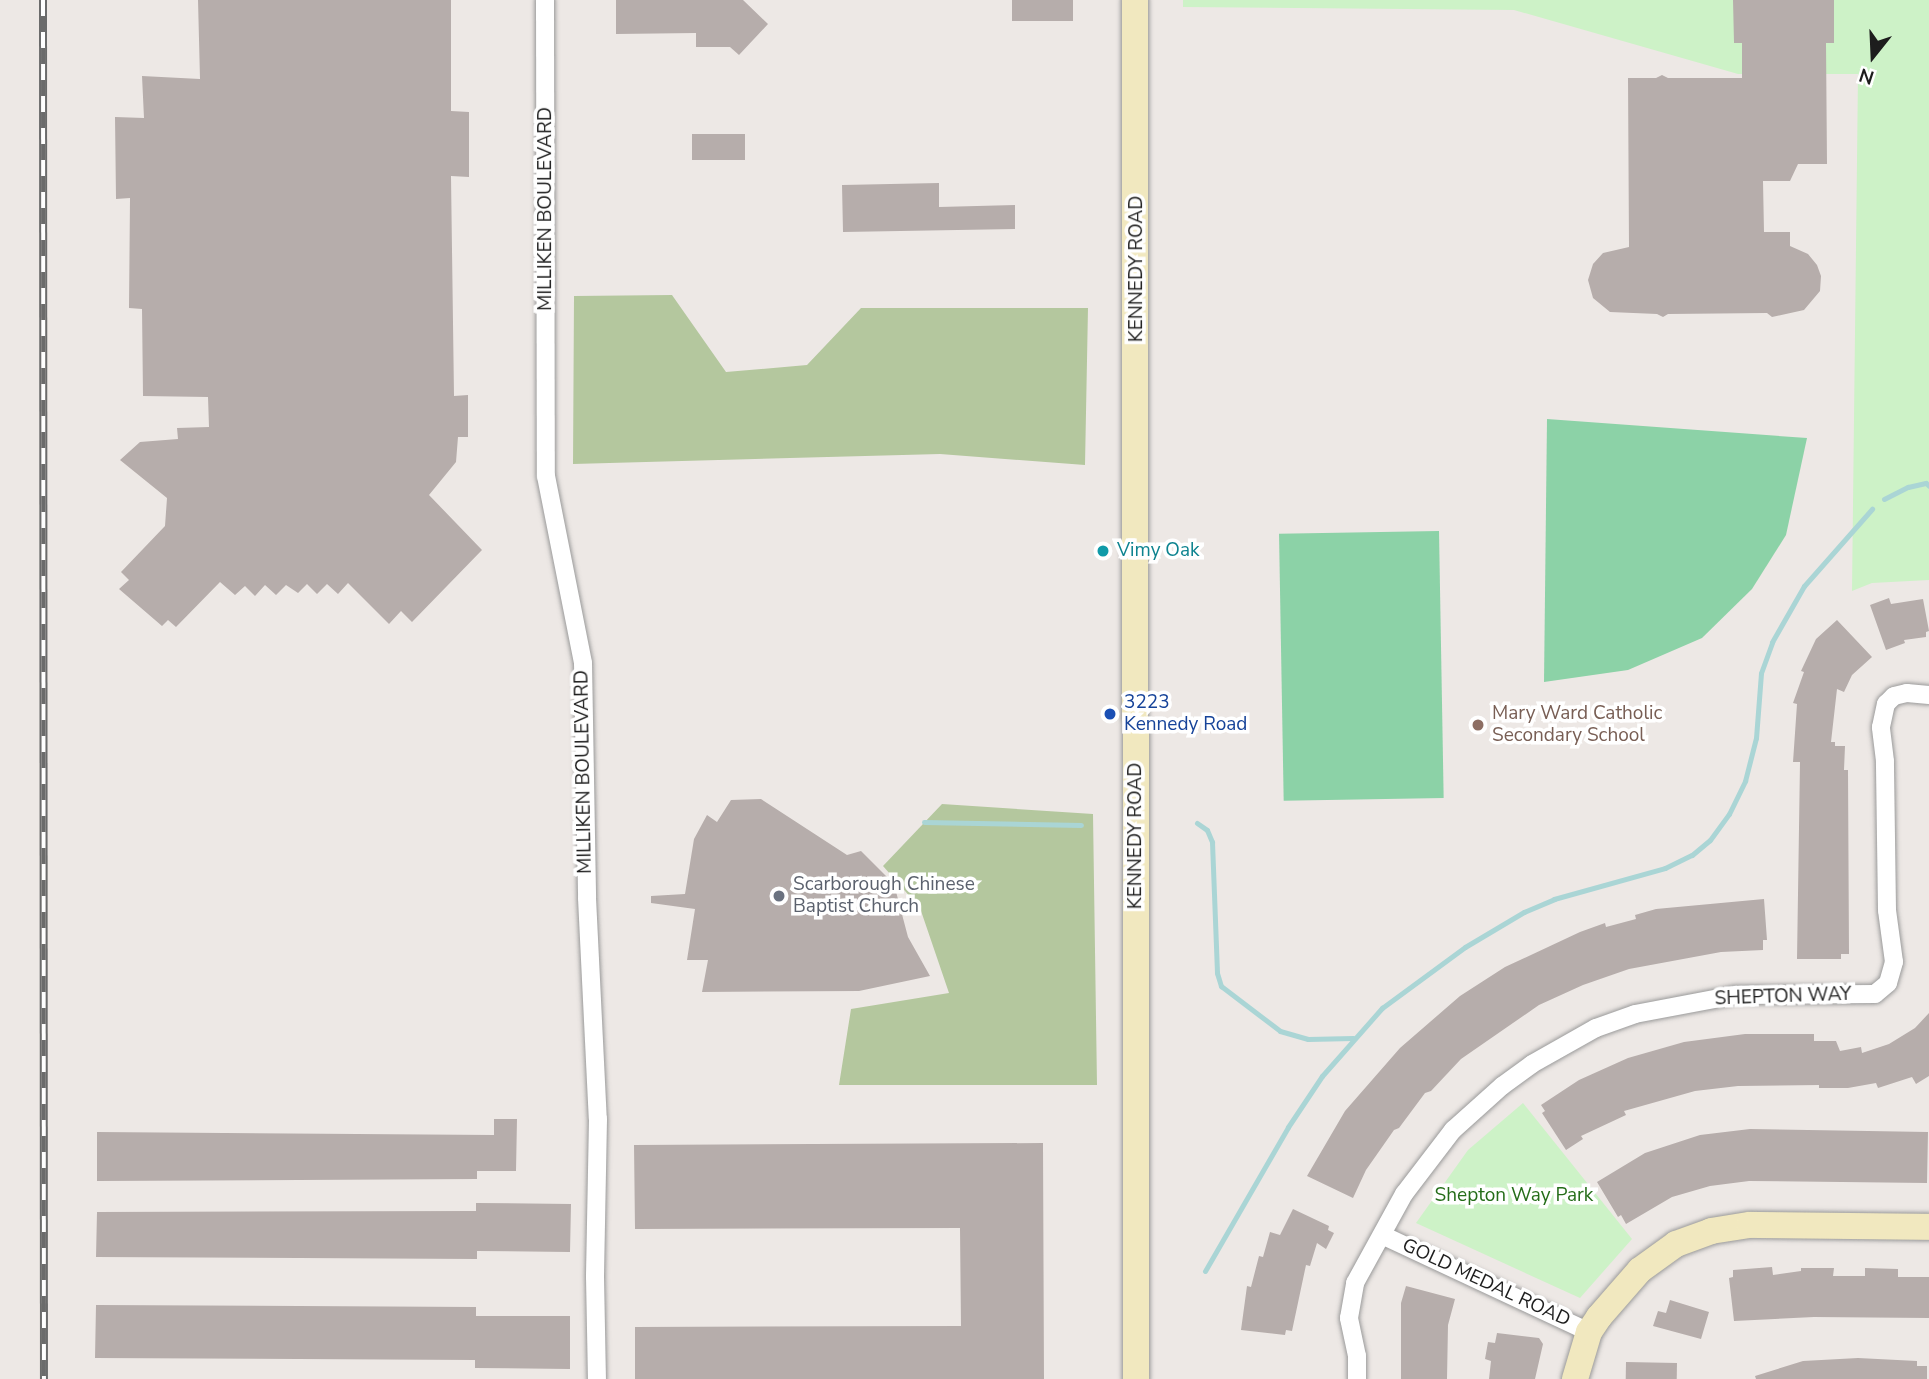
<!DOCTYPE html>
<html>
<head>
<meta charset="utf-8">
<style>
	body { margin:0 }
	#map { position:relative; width:1929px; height:1379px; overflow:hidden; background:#ede8e5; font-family:"Nunito Sans",sans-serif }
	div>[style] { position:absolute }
	.forest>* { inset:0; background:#b4c79e }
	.park>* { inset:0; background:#cdf2c7 }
	.pitch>* { inset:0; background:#8cd2a7; transform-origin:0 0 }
	.stream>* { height:5px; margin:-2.5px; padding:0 2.5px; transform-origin:2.5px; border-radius:2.5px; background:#aad5d5 }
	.building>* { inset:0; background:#b6adab; transform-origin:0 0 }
	.roads { filter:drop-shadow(0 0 2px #9a9a9a) drop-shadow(0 0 2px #9a9a9a) }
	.street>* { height:18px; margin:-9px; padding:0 9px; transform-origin:9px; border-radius:9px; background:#fff }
	.secondary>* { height:26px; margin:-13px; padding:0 13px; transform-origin:13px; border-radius:13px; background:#f1e8bf }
	.rail>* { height:8px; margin-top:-4px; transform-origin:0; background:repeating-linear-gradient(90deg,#fff 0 16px,#6b6b6b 0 32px); box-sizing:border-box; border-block:2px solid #6b6b6b }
	.dots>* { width:19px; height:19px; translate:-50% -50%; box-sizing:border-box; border:4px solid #fff; border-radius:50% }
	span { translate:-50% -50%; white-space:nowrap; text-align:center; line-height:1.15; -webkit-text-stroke:7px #fff; paint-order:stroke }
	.street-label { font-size:19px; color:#1d1d1d }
	.culture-label { font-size:19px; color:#0d838f }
	.left { translate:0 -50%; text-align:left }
	.transit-label { font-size:19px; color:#164399 }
	.education-label { font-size:19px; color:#785e54 }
	.worship-label { font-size:19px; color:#5b616d }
	.park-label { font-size:19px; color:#256d19 }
	.north { position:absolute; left:1838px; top:21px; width:70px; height:70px; -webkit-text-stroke:5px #fff; paint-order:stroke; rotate:198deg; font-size:19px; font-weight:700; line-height:28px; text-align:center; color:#1d1d1d }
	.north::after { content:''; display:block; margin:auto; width:24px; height:32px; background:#1d1d1d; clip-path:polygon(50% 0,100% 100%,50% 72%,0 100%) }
</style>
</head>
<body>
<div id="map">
	<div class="forest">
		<i style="clip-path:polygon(672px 295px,726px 372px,807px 365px,861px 308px,1088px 308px,1085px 465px,940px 454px,573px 464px,574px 296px)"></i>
		<i style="clip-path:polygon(942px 804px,1093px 814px,1097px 1085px,839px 1085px,851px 1009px,949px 993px,920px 908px,883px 866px)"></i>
	</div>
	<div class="park">
		<i style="clip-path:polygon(1183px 0,1929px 0,1929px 580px,1872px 583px,1852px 591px,1858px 74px,1738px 74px,1514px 10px,1183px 7px)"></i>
		<i style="clip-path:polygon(1523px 1103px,1632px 1239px,1580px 1298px,1416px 1223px,1468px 1150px)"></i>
	</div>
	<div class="pitch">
		<i style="clip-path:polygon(1547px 419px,1807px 438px,1786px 535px,1752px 589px,1702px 638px,1628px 670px,1544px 682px)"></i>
		<i style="left:1439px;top:531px;width:267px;height:160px;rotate:89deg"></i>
	</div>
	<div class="stream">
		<i style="left:1884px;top:499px;width:27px;rotate:-27deg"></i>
		<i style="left:1908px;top:487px;width:18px;rotate:-13deg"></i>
		<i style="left:1926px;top:483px;width:4px;rotate:45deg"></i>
		<i style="left:924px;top:822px;width:157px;rotate:1.1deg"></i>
		<i style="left:1197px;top:823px;width:12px;rotate:35deg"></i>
		<i style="left:1207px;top:830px;width:13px;rotate:67deg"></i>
		<i style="left:1212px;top:842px;width:131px;rotate:87.8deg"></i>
		<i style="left:1217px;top:973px;width:14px;rotate:73deg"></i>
		<i style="left:1221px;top:986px;width:74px;rotate:37.3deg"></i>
		<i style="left:1280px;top:1031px;width:29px;rotate:16deg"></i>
		<i style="left:1308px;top:1039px;width:45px;rotate:-1.3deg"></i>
		<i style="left:1205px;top:1271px;width:166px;rotate:-60deg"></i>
		<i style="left:1288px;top:1127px;width:61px;rotate:-56.3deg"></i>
		<i style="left:1322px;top:1076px;width:91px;rotate:-48.6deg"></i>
		<i style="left:1382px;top:1008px;width:103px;rotate:-36.3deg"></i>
		<i style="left:1465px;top:947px;width:69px;rotate:-30.7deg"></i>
		<i style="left:1524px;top:912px;width:33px;rotate:-23deg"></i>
		<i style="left:1554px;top:899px;width:115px;rotate:-15.6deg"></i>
		<i style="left:1665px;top:868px;width:30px;rotate:-26deg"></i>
		<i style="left:1692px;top:855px;width:23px;rotate:-40deg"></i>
		<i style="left:1710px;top:840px;width:32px;rotate:-54deg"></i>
		<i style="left:1729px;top:814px;width:37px;rotate:-64deg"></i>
		<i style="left:1745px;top:781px;width:44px;rotate:-75.7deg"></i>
		<i style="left:1756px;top:738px;width:65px;rotate:-85.6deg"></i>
		<i style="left:1761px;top:673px;width:33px;rotate:-70deg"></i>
		<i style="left:1772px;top:642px;width:64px;rotate:-60.3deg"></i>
		<i style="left:1804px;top:586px;width:103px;rotate:-48.6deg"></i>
	</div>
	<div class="building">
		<i style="clip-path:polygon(198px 0,451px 0,451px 111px,469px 112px,469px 177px,451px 176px,454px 396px,468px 395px,468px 437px,458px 437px,456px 462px,429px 495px,482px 550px,412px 622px,401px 611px,389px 624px,348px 583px,338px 594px,327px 584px,317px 594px,307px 584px,298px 593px,286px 585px,276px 595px,265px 585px,255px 596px,245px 586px,235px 595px,220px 582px,176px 627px,168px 620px,162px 626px,119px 589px,129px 580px,121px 572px,165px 526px,167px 498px,120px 460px,140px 442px,178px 439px,177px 428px,209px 427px,208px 397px,143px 396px,142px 309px,129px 308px,130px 198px,116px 199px,115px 117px,144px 118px,142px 76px,200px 79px)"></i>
		<i style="clip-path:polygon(616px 0,743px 0,768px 24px,739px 55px,730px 47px,696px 47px,696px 33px,616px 34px)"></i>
		<i style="left:1012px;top:0;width:61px;height:21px"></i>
		<i style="clip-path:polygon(1733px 0,1834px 0,1834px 43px,1826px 43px,1827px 164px,1798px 164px,1790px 181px,1763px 181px,1764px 232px,1790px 232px,1790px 246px,1808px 254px,1817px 265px,1821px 276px,1820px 291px,1804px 310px,1772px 317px,1767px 313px,1668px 314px,1663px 317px,1657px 314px,1610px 312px,1593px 298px,1588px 280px,1593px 264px,1603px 253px,1629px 247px,1628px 78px,1656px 78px,1662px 75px,1668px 78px,1742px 78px,1742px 43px,1734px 43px)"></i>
		<i style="left:745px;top:134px;width:26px;height:53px;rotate:90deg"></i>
		<i style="clip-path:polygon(939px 183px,939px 207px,1015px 205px,1015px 229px,843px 232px,842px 185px)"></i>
		<i style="clip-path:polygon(1889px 598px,1891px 604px,1923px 599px,1929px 631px,1926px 632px,1926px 637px,1904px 640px,1905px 643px,1886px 650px,1870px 605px)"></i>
		<i style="clip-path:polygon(1837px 620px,1872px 657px,1852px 675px,1844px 692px,1837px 689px,1831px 742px,1835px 742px,1835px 746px,1845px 746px,1844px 770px,1848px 770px,1849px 954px,1841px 954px,1841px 959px,1797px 959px,1800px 762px,1793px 762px,1797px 704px,1793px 703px,1804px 672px,1801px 671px,1816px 639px)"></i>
		<i style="clip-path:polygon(761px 799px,847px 855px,861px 851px,894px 884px,908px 937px,930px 976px,859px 991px,702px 992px,708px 960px,687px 960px,695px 909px,651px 903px,651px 896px,685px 894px,694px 839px,707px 815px,717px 822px,731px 800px)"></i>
		<i style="clip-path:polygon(1764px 899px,1767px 940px,1763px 940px,1763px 950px,1721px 952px,1629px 969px,1583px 985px,1539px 1005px,1461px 1059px,1431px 1091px,1425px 1093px,1399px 1128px,1394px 1130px,1366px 1170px,1353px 1198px,1307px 1176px,1345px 1111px,1400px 1048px,1460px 996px,1505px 967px,1580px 932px,1605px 923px,1606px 927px,1636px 919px,1635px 915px,1656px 909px)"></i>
		<i style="clip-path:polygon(1929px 1013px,1929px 1076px,1916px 1084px,1912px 1077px,1878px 1088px,1876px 1083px,1848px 1088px,1819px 1088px,1819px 1085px,1738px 1086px,1695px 1091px,1624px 1111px,1626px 1115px,1581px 1136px,1583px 1139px,1566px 1150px,1542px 1113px,1545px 1111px,1541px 1105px,1579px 1080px,1628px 1058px,1684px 1042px,1745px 1034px,1814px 1034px,1814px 1041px,1836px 1041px,1840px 1051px,1861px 1047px,1862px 1053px,1889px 1044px,1915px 1028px)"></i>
		<i style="clip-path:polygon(494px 1119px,517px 1119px,516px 1171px,477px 1171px,477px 1179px,97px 1181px,97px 1132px,494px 1135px)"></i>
		<i style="clip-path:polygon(1750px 1129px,1928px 1132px,1927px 1183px,1749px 1181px,1710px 1186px,1672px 1197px,1626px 1224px,1621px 1215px,1618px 1217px,1597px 1182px,1645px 1153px,1700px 1135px)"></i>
		<i style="clip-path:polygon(1043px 1143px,1044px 1379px,635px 1379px,635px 1327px,961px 1326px,960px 1228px,635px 1229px,634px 1145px)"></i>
		<i style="clip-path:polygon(476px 1203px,571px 1204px,570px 1252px,477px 1251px,477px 1259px,96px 1257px,97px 1212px,476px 1211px)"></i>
		<i style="clip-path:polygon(1293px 1209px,1329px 1226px,1328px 1230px,1334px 1233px,1326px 1249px,1317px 1243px,1310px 1266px,1306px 1265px,1292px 1331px,1286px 1330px,1285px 1335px,1241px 1330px,1247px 1286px,1251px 1287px,1259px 1256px,1263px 1257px,1270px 1232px,1280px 1235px)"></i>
		<i style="clip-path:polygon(1772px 1267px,1773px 1275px,1801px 1271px,1801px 1268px,1834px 1268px,1833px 1276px,1865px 1276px,1865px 1268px,1898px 1269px,1898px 1277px,1929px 1277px,1929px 1318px,1814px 1317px,1734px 1321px,1729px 1278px,1733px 1277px,1733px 1270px)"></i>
		<i style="clip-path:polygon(1406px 1286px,1455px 1299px,1448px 1325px,1447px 1379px,1401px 1379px,1401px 1303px)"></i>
		<i style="clip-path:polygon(1670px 1300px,1709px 1312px,1701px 1339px,1653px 1326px,1658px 1311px,1666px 1313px)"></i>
		<i style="clip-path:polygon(96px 1305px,476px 1307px,476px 1316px,570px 1316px,570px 1369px,475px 1368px,475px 1360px,95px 1358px)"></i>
		<i style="clip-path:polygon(1497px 1333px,1539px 1338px,1543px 1344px,1535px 1379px,1489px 1379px,1491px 1361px,1485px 1359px,1488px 1342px,1495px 1343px)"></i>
		<i style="clip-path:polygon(1858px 1358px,1917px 1361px,1917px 1366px,1927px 1366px,1927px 1379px,1756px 1379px,1755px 1376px,1803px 1361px)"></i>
		<i style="left:1626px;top:1362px;width:51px;height:17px;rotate:1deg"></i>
	</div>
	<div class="roads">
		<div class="street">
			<i style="left:545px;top:0;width:476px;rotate:89.9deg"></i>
			<i style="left:546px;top:476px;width:191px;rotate:78.8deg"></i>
			<i style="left:583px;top:663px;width:235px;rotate:89deg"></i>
			<i style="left:587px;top:898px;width:221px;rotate:87.2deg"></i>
			<i style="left:598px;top:1119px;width:158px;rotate:91.1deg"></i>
			<i style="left:595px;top:1277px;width:102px;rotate:88.9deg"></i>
			<i style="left:1382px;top:1235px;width:229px;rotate:25.1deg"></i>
			<i style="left:1357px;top:1379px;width:23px;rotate:-90deg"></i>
			<i style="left:1357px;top:1356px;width:39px;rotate:-102deg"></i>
			<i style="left:1349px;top:1318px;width:36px;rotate:-80deg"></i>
			<i style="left:1355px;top:1283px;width:102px;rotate:-61.2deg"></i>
			<i style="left:1404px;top:1194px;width:81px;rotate:-52.6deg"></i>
			<i style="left:1453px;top:1130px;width:66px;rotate:-41.9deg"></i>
			<i style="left:1502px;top:1086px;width:37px;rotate:-36deg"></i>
			<i style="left:1532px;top:1064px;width:73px;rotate:-29.4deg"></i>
			<i style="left:1596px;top:1028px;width:41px;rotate:-19.7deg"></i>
			<i style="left:1635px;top:1014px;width:103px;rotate:-10.7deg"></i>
			<i style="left:1736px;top:995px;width:139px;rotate:-0.4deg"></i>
			<i style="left:1875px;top:994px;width:17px;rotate:-40deg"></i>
			<i style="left:1888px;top:983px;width:22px;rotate:-74deg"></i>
			<i style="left:1894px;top:962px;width:52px;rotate:-97.7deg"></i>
			<i style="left:1887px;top:910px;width:149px;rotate:-90.8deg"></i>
			<i style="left:1885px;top:761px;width:34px;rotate:-97deg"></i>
			<i style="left:1881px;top:727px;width:24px;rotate:-78deg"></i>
			<i style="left:1886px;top:704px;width:11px;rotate:-45deg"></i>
			<i style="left:1894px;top:696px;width:13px;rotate:-13deg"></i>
			<i style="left:1907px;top:693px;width:22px;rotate:5deg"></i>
		</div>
		<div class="secondary">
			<i style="left:1135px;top:0;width:1379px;rotate:89.96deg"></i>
			<i style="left:1575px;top:1379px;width:49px;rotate:-73.4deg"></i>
			<i style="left:1589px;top:1332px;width:18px;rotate:-56deg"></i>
			<i style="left:1599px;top:1317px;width:62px;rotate:-48.9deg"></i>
			<i style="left:1640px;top:1270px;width:44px;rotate:-35.8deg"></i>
			<i style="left:1676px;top:1244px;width:37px;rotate:-20deg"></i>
			<i style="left:1711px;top:1231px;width:39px;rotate:-9deg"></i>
			<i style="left:1750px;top:1225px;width:179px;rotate:0.6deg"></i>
		</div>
	</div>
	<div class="rail">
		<i style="left:43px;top:0;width:1379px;rotate:89.96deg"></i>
	</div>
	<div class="dots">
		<i style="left:1103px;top:551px;background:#0f9aa8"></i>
		<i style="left:1110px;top:714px;background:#1a4fb4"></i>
		<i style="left:1478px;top:725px;background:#8d6e63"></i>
		<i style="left:779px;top:896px;background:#6b7280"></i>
	</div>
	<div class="street-label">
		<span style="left:546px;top:209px;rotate:-90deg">MILLIKEN BOULEVARD</span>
		<span style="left:1137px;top:269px;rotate:-90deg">KENNEDY ROAD</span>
		<span style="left:584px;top:772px;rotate:-91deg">MILLIKEN BOULEVARD</span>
		<span style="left:1136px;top:836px;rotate:-90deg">KENNEDY ROAD</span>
		<span style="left:1783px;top:997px;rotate:-2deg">SHEPTON WAY</span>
		<span style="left:1486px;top:1283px;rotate:25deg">GOLD MEDAL ROAD</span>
	</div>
	<div class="culture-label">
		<span class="left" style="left:1117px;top:551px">Vimy Oak</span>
	</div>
	<div class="transit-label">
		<span class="left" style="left:1124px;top:714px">3223<br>Kennedy Road</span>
	</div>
	<div class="education-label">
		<span class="left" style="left:1492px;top:725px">Mary Ward Catholic<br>Secondary School</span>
	</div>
	<div class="worship-label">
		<span class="left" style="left:793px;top:896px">Scarborough Chinese<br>Baptist Church</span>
	</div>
	<div class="park-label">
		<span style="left:1514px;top:1196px">Shepton Way Park</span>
	</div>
	<div class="north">N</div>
</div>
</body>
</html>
